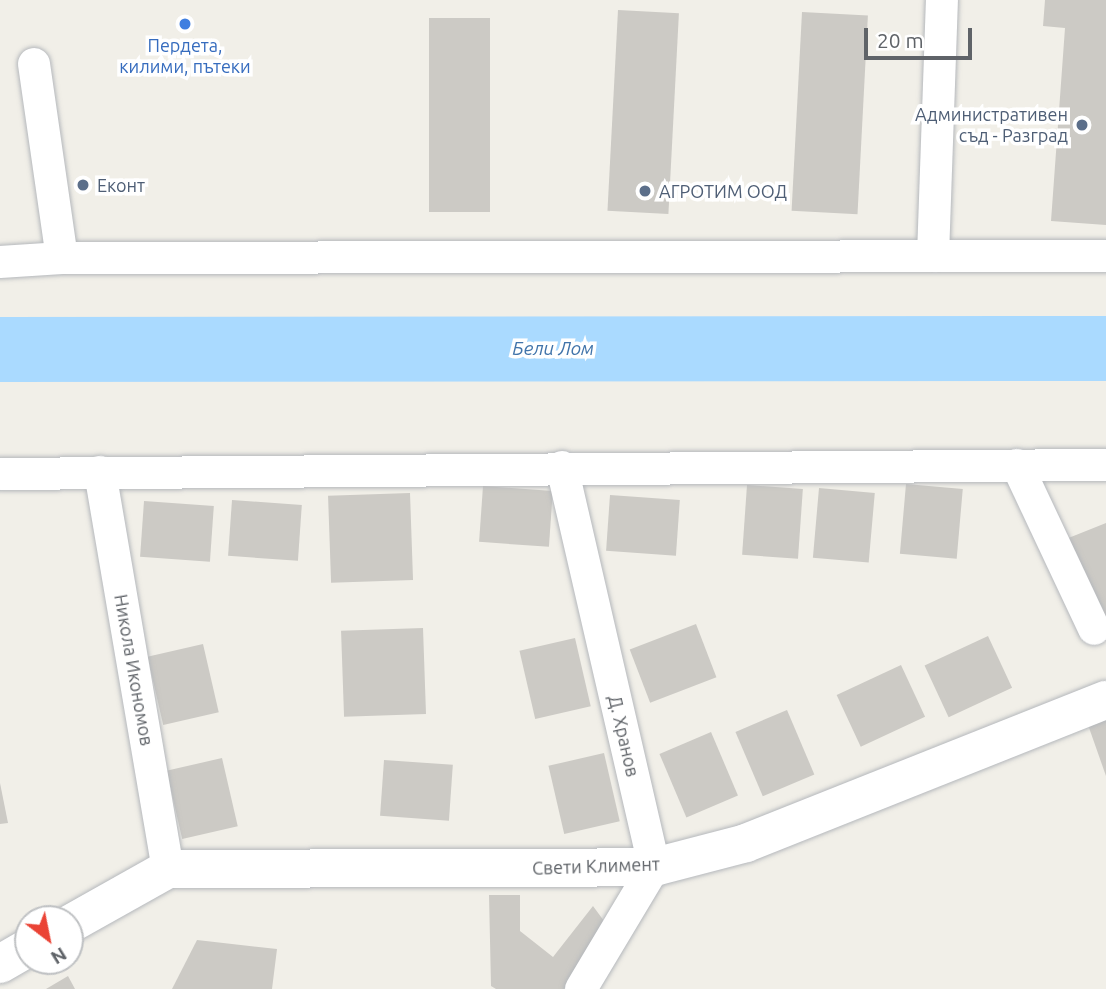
<!DOCTYPE html>
<html>
<head>
<meta charset="utf-8">
<style>
	body { margin:0 }
	#map { position:relative; width:1106px; height:989px; overflow:hidden; background:#f1efe8; font-family:Ubuntu,sans-serif }
	div>[style] { position:absolute }
	.river>* { height:65px; margin:-32.5px; padding:0 32.5px; transform-origin:32.5px; border-radius:32.5px; background:#aadaff }
	.building>* { inset:0; background:#cccac5; transform-origin:0 0 }
	.roads { filter:drop-shadow(0 0 2px #b5b8bc) drop-shadow(0 0 2px #b5b8bc) }
	.street>* { height:32px; margin:-16px; padding:0 16px; transform-origin:16px; border-radius:16px; background:#fff }
	.secondary>* { height:38px; margin:-19px; padding:0 19px; transform-origin:19px; border-radius:19px; background:#fff }
	.dots>* { width:19px; height:19px; translate:-50% -50%; box-sizing:border-box; border:4px solid #fff; border-radius:50% }
	span { translate:-50% -50%; white-space:nowrap; text-align:center; line-height:1.15; -webkit-text-stroke:7px #fff; paint-order:stroke }
	.shop-label { font-size:18px; color:#366cbe }
	.service-label { font-size:18px; color:#4e5e75 }
	.right { translate:-100% -50%; text-align:right }
	.left { translate:0 -50%; text-align:left }
	.street-label { font-size:18px; color:#5f6368 }
	.water-label { font-size:19px; color:#4174aa; font-style:italic }
	.north { position:absolute; left:14px; top:905px; width:70px; height:70px; box-sizing:border-box; background:#fff; border:2px solid #bfc1c3; border-radius:50%; rotate:148deg; font-size:19px; font-weight:700; line-height:28px; text-align:center; color:#5f6368 }
	.north::after { content:''; display:block; margin:auto; width:24px; height:32px; background:#ea4335; clip-path:polygon(50% 0,100% 100%,50% 72%,0 100%) }
	.scale { position:absolute; left:864px; top:28px; width:108px; height:32px; box-sizing:border-box; border:4px solid #5f6368; border-top:0; padding-left:9px; font-size:21px; line-height:24px; white-space:nowrap; color:#5f6368; -webkit-text-stroke:5px #fff; paint-order:stroke }
</style>
</head>
<body>
<div id="map">
	<div class="river">
		<i style="left:0;top:349px;width:1106px;rotate:-0.05deg"></i>
	</div>
	<div class="building">
		<i style="clip-path:polygon(1045px 0,1106px 0,1106px 225px,1051px 221px,1065px 28px,1043px 26px)"></i>
		<i style="left:618px;top:10px;width:61px;height:201px;rotate:3deg"></i>
		<i style="left:802px;top:12px;width:66px;height:199px;rotate:3deg"></i>
		<i style="left:429px;top:18px;width:61px;height:194px"></i>
		<i style="left:906px;top:484px;width:57px;height:70px;rotate:5deg"></i>
		<i style="left:747px;top:485px;width:56px;height:70px;rotate:4deg"></i>
		<i style="left:483px;top:486px;width:70px;height:56px;rotate:4deg"></i>
		<i style="left:819px;top:488px;width:56px;height:70px;rotate:5deg"></i>
		<i style="left:410px;top:493px;width:87px;height:82px;rotate:88deg"></i>
		<i style="left:610px;top:495px;width:70px;height:56px;rotate:4deg"></i>
		<i style="left:232px;top:500px;width:70px;height:56px;rotate:4deg"></i>
		<i style="left:144px;top:501px;width:70px;height:56px;rotate:4deg"></i>
		<i style="clip-path:polygon(1106px 523px,1106px 629px,1066px 539px)"></i>
		<i style="left:696px;top:624px;width:57px;height:71px;rotate:69deg"></i>
		<i style="left:423px;top:628px;width:86px;height:82px;rotate:88deg"></i>
		<i style="left:988px;top:636px;width:57px;height:70px;rotate:65deg"></i>
		<i style="left:575px;top:638px;width:70px;height:57px;rotate:77deg"></i>
		<i style="left:203px;top:644px;width:70px;height:57px;rotate:77deg"></i>
		<i style="left:901px;top:665px;width:57px;height:71px;rotate:65deg"></i>
		<i style="left:787px;top:710px;width:70px;height:56px;rotate:67deg"></i>
		<i style="clip-path:polygon(1106px 715px,1106px 776px,1087px 722px)"></i>
		<i style="left:711px;top:732px;width:69px;height:56px;rotate:67deg"></i>
		<i style="left:604px;top:753px;width:70px;height:57px;rotate:77deg"></i>
		<i style="left:222px;top:758px;width:70px;height:57px;rotate:77deg"></i>
		<i style="left:384px;top:760px;width:69px;height:56px;rotate:4deg"></i>
		<i style="clip-path:polygon(0 783px,8px 823px,0 824px)"></i>
		<i style="clip-path:polygon(489px 895px,520px 895px,520px 931px,553px 957px,593px 906px,604px 921px,564px 989px,496px 989px,491px 986px)"></i>
		<i style="clip-path:polygon(197px 940px,277px 949px,272px 989px,172px 989px)"></i>
		<i style="clip-path:polygon(68px 976px,75px 989px,46px 989px)"></i>
	</div>
	<div class="roads">
		<div class="street">
			<i style="left:34px;top:64px;width:196px;rotate:81.8deg"></i>
			<i style="left:933px;top:256px;width:256px;rotate:-88deg"></i>
			<i style="left:0;top:262px;width:62px;rotate:-3.7deg"></i>
			<i style="left:62px;top:258px;width:1044px;rotate:-0.11deg"></i>
			<i style="left:1017px;top:465px;width:181px;rotate:64.8deg"></i>
			<i style="left:562px;top:467px;width:410px;rotate:77deg"></i>
			<i style="left:654px;top:867px;width:142px;rotate:120.9deg"></i>
			<i style="left:100px;top:472px;width:403px;rotate:80.3deg"></i>
			<i style="left:0;top:474px;width:1106px;rotate:-0.47deg"></i>
		</div>
		<div class="secondary">
			<i style="left:70px;top:924px;width:112px;rotate:-29.3deg"></i>
			<i style="left:168px;top:869px;width:486px;rotate:-0.2deg"></i>
			<i style="left:654px;top:867px;width:95px;rotate:-14.6deg"></i>
			<i style="left:746px;top:843px;width:387px;rotate:-21.7deg"></i>
			<i style="left:0;top:964px;width:32px;rotate:-30deg"></i>
		</div>
	</div>
	<div class="dots">
		<i style="left:185px;top:24px;background:#3f7fe0"></i>
		<i style="left:1082px;top:125px;background:#5c6f8a"></i>
		<i style="left:83px;top:185px;background:#5c6f8a"></i>
		<i style="left:645px;top:191px;background:#5c6f8a"></i>
	</div>
	<div class="shop-label">
		<span style="left:185px;top:56px">Пердета,<br>килими, пътеки</span>
	</div>
	<div class="service-label">
		<span class="right" style="left:1068px;top:125px">Административен<br>съд - Разград</span>
		<span class="left" style="left:97px;top:185px">Еконт</span>
		<span class="left" style="left:659px;top:191px">АГРОТИМ ООД</span>
	</div>
	<div class="street-label">
		<span style="left:134px;top:670px;rotate:80deg">Никола Икономов</span>
		<span style="left:624px;top:736px;rotate:77deg">Д. Хранов</span>
		<span style="left:596px;top:866px;rotate:-2deg">Свети Климент</span>
	</div>
	<div class="water-label">
		<span style="left:553px;top:349px">Бели Лом</span>
	</div>
	<div class="north">N</div>
	<div class="scale">20 m</div>
</div>
</body>
</html>
